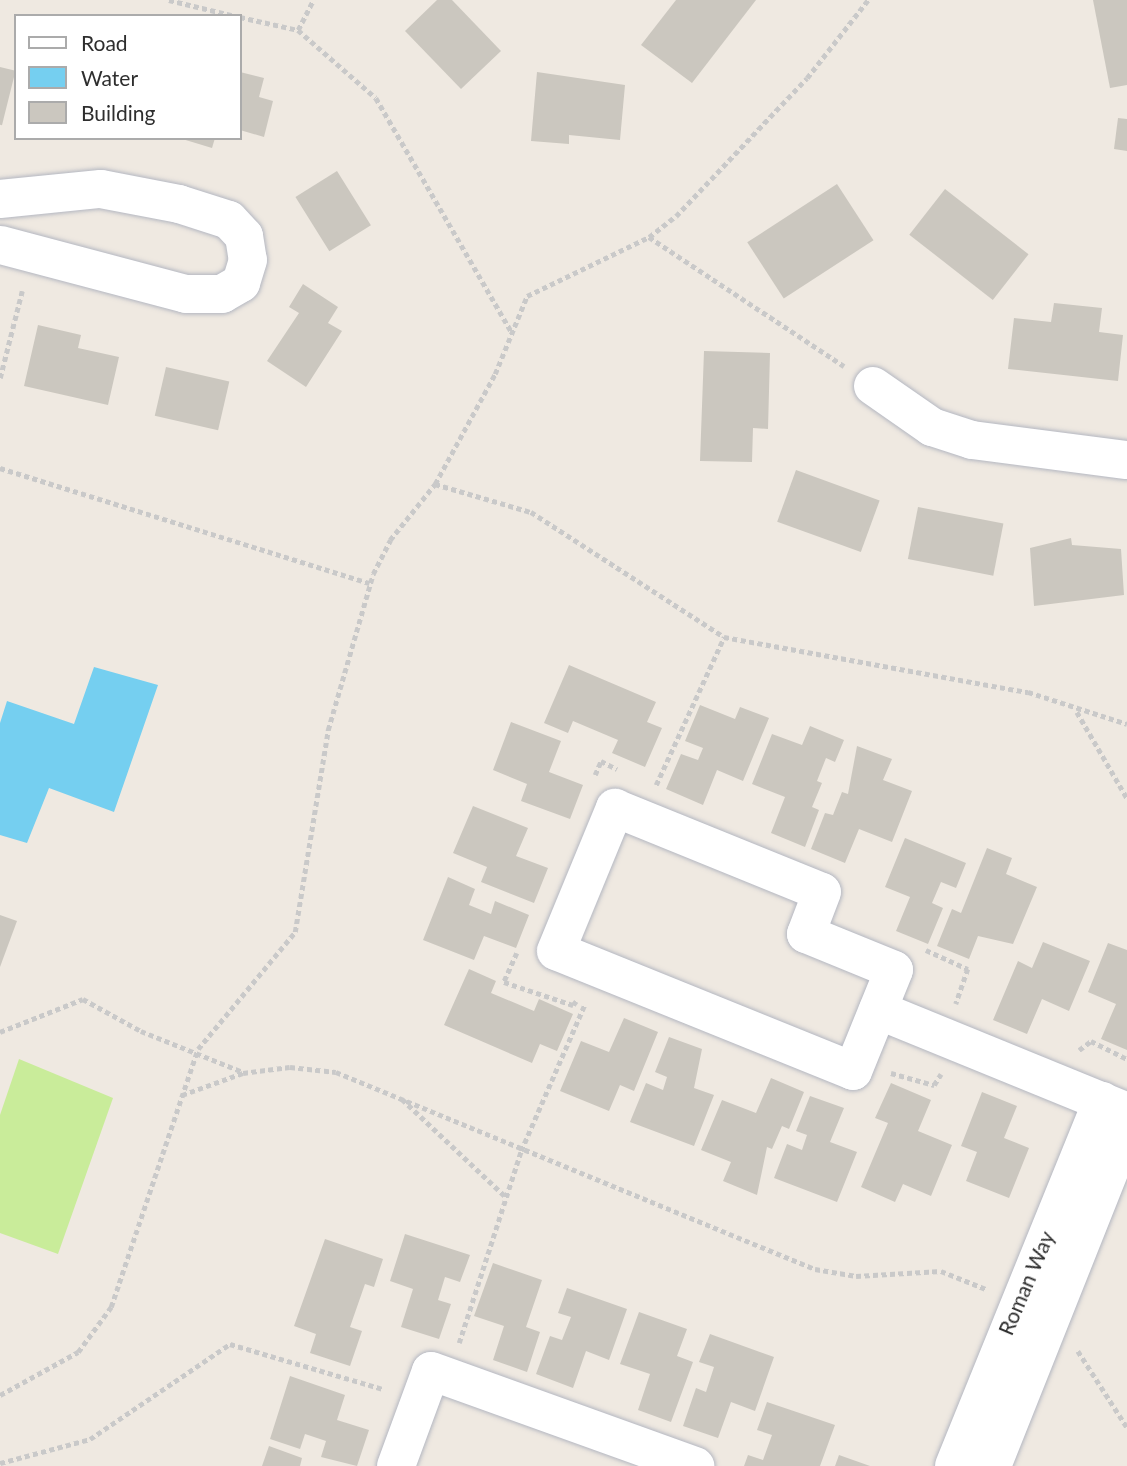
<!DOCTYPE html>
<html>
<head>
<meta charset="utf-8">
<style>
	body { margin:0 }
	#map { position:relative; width:1127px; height:1466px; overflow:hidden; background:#efe9e1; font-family:Lato,sans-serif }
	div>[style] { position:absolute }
	.pitch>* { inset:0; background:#c9ec9a }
	.water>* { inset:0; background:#75cff0 }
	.building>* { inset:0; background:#cbc7bf; transform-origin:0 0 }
	.path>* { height:4.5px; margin-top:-2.25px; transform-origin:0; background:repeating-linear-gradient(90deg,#c9c9c9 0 5px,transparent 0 8.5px) }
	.roads { filter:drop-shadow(0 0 2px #b4b7c1) drop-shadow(0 0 2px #b4b7c1) }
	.minor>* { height:38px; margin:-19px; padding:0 19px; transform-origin:19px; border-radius:19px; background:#fff }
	span { translate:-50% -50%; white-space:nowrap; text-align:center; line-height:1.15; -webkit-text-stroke:7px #fff; paint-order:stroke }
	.street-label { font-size:21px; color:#2e2e2e }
	.legend { position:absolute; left:14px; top:14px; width:228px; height:126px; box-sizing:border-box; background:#fff; border:2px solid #ababab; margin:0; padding:9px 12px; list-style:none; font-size:21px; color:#2e2e2e }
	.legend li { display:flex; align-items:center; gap:14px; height:35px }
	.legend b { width:35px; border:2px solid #ababab }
</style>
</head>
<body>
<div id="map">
	<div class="pitch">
		<i style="clip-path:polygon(19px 1059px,113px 1098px,58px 1254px,0 1233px,0 1115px)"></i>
	</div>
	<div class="water">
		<i style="clip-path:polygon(94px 667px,158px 685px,114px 812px,49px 788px,27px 843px,0 835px,0 723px,7px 701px,74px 724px)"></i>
	</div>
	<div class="building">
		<i style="clip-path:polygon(437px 0,452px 0,501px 51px,461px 89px,405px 31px)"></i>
		<i style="clip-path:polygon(676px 0,756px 0,692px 83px,641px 45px)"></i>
		<i style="clip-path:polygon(1093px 0,1127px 0,1127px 85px,1110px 88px)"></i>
		<i style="left:0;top:67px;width:16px;height:56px;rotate:14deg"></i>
		<i style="clip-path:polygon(240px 72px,264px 78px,259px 97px,273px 101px,264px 137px,240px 130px)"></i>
		<i style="clip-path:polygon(537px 72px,625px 85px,620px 140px,569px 135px,569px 144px,531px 141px)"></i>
		<i style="clip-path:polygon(1118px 118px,1127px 119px,1127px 151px,1114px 149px)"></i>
		<i style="clip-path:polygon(179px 138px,215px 138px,212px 148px)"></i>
		<i style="left:337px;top:171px;width:64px;height:49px;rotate:58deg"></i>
		<i style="left:837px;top:184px;width:67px;height:107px;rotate:57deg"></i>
		<i style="left:945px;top:189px;width:106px;height:58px;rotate:38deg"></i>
		<i style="clip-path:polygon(303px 284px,338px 307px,328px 323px,342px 331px,306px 387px,267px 361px,299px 313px,289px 307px)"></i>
		<i style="clip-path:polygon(1054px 303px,1102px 308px,1099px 332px,1123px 335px,1118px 381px,1008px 369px,1014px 318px,1051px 322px)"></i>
		<i style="clip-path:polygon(38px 325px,81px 335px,78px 348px,119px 357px,108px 405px,24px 386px)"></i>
		<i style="clip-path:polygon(704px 351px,770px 353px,768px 429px,753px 428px,752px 462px,700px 461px)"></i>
		<i style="left:166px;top:367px;width:65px;height:50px;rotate:13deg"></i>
		<i style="left:796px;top:470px;width:89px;height:55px;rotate:20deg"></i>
		<i style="left:918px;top:507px;width:87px;height:53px;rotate:11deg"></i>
		<i style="clip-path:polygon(1071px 538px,1072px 545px,1121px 549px,1124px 595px,1034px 606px,1030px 548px)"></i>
		<i style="clip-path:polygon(569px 665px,656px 702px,647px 722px,662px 728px,645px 767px,612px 753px,618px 740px,573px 721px,568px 733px,544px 723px)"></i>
		<i style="clip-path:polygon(700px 705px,735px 719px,740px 707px,769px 718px,743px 781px,717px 770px,703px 805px,666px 789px,681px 754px,698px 760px,703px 748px,685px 741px)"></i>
		<i style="clip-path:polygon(511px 722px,561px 741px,549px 772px,583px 785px,570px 819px,521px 801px,527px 784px,493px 770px)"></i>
		<i style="clip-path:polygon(810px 726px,844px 740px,835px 762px,826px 758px,817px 781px,822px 783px,812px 807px,819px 810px,805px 847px,771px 833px,785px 797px,752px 784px,772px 734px,802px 745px)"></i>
		<i style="clip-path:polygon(857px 746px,892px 759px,883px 780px,912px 791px,892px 842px,859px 829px,845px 863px,811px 849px,825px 813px,833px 815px,842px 792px,848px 794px)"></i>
		<i style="clip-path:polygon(473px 806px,528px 828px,516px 856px,548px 868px,534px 903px,481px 882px,487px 867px,453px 853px)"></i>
		<i style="clip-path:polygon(905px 838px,966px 863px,956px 888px,941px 882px,932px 903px,943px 908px,928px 944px,896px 931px,910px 897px,885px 887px)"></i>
		<i style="clip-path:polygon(987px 848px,1012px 858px,1006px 874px,1037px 887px,1013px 944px,978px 936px,969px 959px,937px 946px,952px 909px,961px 913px)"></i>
		<i style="clip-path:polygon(448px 877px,475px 889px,469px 905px,491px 914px,495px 901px,529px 915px,516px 948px,484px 936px,474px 960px,423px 940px)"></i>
		<i style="clip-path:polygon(0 915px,17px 921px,0 967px)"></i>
		<i style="clip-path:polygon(1043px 942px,1090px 961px,1069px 1011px,1042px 999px,1027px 1034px,993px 1020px,1018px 961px,1032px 968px)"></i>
		<i style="clip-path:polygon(1108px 943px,1127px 950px,1127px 1050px,1101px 1039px,1116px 1004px,1088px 992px)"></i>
		<i style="clip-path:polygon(469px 969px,496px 981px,491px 993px,534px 1011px,539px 999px,573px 1014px,557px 1051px,540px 1044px,532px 1063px,444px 1025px)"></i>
		<i style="clip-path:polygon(624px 1018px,658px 1032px,634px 1091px,620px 1085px,609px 1111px,560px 1091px,581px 1041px,609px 1052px)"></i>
		<i style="clip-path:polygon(669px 1037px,702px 1049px,694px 1088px,714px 1095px,694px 1146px,630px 1122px,646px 1083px,663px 1090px,667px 1077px,655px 1072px)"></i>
		<i style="clip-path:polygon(771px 1078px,804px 1092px,789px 1129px,782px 1126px,772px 1149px,767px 1147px,757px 1195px,723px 1181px,731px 1162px,701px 1150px,722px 1100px,756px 1113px)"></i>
		<i style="clip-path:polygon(891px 1083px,931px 1100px,918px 1131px,952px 1145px,931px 1196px,903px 1184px,895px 1202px,861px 1187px,888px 1123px,875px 1118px)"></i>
		<i style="clip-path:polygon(982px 1092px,1017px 1106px,1004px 1138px,1029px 1148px,1009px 1198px,966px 1181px,977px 1152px,961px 1146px)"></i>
		<i style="clip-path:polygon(810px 1096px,844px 1108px,830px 1142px,857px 1152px,837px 1202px,774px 1178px,787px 1144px,802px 1150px,807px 1135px,796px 1131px)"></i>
		<i style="clip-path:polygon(405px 1234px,470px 1255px,460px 1282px,445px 1277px,438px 1300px,451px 1304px,439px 1339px,401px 1327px,413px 1289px,390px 1281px)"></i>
		<i style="clip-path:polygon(325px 1239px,383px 1259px,374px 1287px,365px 1284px,350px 1327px,362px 1331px,350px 1366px,310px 1353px,316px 1334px,294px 1326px)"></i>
		<i style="clip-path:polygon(493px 1263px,542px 1280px,526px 1327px,540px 1332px,527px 1372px,493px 1360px,504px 1326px,474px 1316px)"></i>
		<i style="clip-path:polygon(567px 1288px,627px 1309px,609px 1360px,586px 1351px,573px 1388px,536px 1374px,550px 1336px,562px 1340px,571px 1317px,558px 1313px)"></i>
		<i style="clip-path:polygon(639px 1312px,687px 1329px,677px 1356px,693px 1362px,671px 1422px,638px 1410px,650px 1374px,620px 1364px)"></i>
		<i style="clip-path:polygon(710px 1334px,774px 1357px,755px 1411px,731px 1402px,718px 1438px,683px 1426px,696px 1388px,706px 1392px,714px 1367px,699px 1362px)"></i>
		<i style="clip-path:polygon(290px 1376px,345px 1395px,337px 1420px,369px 1430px,357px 1466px,321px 1457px,326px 1441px,305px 1434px,300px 1449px,270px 1439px)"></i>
		<i style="clip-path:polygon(767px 1402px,835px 1425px,820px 1466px,744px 1466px,748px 1455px,763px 1460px,772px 1435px,757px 1430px)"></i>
		<i style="clip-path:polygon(269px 1446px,302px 1458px,300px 1466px,262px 1466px)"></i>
		<i style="clip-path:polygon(839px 1455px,870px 1466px,835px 1466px)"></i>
	</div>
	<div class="path">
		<i style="left:169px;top:0;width:68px;rotate:13.6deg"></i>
		<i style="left:240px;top:17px;width:59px;rotate:12.6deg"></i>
		<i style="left:298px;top:30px;width:103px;rotate:41.1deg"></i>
		<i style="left:376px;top:98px;width:272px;rotate:59.9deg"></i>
		<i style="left:298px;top:30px;width:34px;rotate:-63deg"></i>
		<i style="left:649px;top:237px;width:234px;rotate:33.5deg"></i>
		<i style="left:0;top:378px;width:90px;rotate:-75.8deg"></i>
		<i style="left:0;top:468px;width:387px;rotate:17.3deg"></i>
		<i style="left:435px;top:484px;width:100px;rotate:16.3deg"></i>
		<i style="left:531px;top:512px;width:230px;rotate:32.9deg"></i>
		<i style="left:724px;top:637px;width:309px;rotate:10.3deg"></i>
		<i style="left:1028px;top:692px;width:104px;rotate:17.9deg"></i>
		<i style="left:1077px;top:712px;width:99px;rotate:59.8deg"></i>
		<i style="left:595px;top:775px;width:15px;rotate:-67deg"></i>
		<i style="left:601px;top:761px;width:18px;rotate:27deg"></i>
		<i style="left:656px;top:785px;width:163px;rotate:-65.3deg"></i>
		<i style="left:926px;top:950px;width:46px;rotate:24.3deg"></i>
		<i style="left:968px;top:969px;width:37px;rotate:109deg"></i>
		<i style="left:517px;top:953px;width:32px;rotate:114deg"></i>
		<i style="left:504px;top:982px;width:73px;rotate:18.4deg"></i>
		<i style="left:573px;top:1005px;width:5px;rotate:-53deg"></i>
		<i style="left:0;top:1032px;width:89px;rotate:-21.7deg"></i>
		<i style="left:83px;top:999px;width:66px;rotate:28.9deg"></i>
		<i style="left:141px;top:1031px;width:110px;rotate:21.9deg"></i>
		<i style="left:1079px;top:1050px;width:15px;rotate:-37deg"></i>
		<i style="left:1091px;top:1041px;width:40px;rotate:26.6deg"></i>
		<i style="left:891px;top:1073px;width:45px;rotate:15.6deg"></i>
		<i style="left:934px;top:1085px;width:13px;rotate:-58deg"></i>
		<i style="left:182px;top:1095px;width:65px;rotate:-19.8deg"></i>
		<i style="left:243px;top:1073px;width:47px;rotate:-7.3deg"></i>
		<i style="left:290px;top:1067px;width:46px;rotate:6.2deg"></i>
		<i style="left:336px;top:1072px;width:518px;rotate:22.36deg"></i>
		<i style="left:815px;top:1269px;width:42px;rotate:9.7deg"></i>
		<i style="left:856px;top:1276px;width:85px;rotate:-3.4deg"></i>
		<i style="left:941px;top:1271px;width:48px;rotate:21.8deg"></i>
		<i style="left:402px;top:1099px;width:141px;rotate:43.3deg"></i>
		<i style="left:459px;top:1343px;width:202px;rotate:-72.1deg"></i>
		<i style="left:521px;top:1151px;width:160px;rotate:-66.5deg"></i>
		<i style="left:1078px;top:1351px;width:90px;rotate:57.2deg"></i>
		<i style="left:0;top:1395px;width:89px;rotate:-28.9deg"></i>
		<i style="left:78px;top:1352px;width:56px;rotate:-53.7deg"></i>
		<i style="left:111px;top:1307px;width:272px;rotate:-71.4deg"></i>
		<i style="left:198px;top:1049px;width:152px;rotate:-50.3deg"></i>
		<i style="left:295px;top:932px;width:205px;rotate:-80.7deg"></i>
		<i style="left:328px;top:730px;width:162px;rotate:-73.9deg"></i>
		<i style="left:373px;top:574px;width:38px;rotate:-63deg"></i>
		<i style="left:390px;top:540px;width:72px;rotate:-51.2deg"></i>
		<i style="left:435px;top:484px;width:125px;rotate:-61.4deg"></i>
		<i style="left:495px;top:374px;width:84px;rotate:-67.7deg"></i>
		<i style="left:527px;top:296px;width:136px;rotate:-25.8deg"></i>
		<i style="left:649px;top:237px;width:34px;rotate:-38deg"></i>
		<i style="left:676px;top:216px;width:190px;rotate:-46.5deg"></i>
		<i style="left:807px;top:78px;width:99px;rotate:-52deg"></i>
		<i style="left:0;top:1463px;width:93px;rotate:-14.9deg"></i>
		<i style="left:90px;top:1439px;width:169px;rotate:-34.2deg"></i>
		<i style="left:230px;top:1344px;width:159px;rotate:16.4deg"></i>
	</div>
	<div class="roads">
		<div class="minor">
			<i style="left:0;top:199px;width:101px;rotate:-5.7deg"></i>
			<i style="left:101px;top:189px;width:79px;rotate:10.9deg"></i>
			<i style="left:179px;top:204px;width:52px;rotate:17.7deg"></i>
			<i style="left:229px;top:220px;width:22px;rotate:47deg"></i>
			<i style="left:244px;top:236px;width:24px;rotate:81deg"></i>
			<i style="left:248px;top:260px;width:24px;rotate:107deg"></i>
			<i style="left:241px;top:283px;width:22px;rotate:150deg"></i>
			<i style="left:222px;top:294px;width:36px;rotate:180deg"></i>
			<i style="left:186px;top:294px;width:192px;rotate:-165.2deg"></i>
			<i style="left:873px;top:386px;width:72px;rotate:34.8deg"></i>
			<i style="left:932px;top:427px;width:42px;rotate:18deg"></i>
			<i style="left:972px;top:440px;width:156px;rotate:7.4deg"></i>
			<i style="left:615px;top:808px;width:223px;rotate:22.1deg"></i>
			<i style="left:822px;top:892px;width:45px;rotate:110.9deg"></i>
			<i style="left:806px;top:934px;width:95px;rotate:22.2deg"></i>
			<i style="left:894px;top:970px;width:109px;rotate:112.1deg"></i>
			<i style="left:853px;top:1071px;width:320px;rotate:-158deg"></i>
			<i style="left:556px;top:951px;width:155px;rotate:-67.6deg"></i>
			<i style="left:878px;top:1010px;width:267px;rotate:22.2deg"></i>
			<i style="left:396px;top:1466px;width:101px;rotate:-69.8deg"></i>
			<i style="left:431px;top:1371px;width:281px;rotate:19.8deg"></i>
			<i style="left:954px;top:1466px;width:394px;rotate:-67.9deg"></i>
			<i style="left:992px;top:1466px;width:366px;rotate:-68.3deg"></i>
		</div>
	</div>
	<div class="street-label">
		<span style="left:1026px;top:1283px;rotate:-67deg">Roman Way</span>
	</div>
	<ul class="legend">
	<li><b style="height:9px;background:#fff"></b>Road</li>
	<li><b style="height:19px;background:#75cff0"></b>Water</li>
	<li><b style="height:19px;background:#cbc7bf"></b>Building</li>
	</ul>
</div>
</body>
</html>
